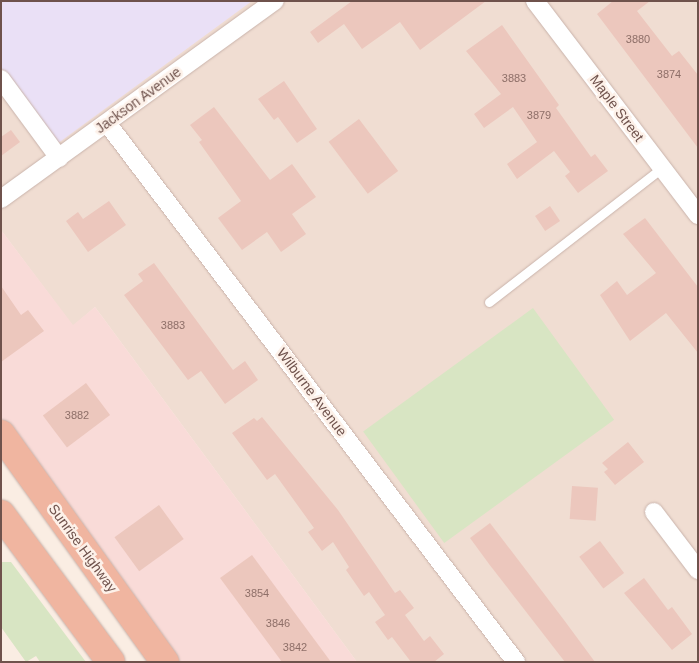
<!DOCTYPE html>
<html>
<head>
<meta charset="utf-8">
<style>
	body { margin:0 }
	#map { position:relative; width:699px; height:663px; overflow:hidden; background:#faede3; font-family:Helvetica,sans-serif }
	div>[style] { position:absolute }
	.residential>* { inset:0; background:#f0ddd2 }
	.commercial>* { inset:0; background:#f9dbd8 }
	.education>* { inset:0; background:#eae0f6 }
	.green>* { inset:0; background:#d8e5c3; transform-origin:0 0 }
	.building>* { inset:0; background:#ecc7bd; transform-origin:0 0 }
	.roads { filter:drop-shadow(0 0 1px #c9b3ab) drop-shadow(0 0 1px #c9b3ab) }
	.service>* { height:9px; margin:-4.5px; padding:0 4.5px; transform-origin:4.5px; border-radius:4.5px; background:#fff }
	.minor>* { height:18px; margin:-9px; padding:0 9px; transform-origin:9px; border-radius:9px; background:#fff }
	.trunk>* { height:28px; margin:-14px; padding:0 14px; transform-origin:14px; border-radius:14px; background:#f0b5a0 }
	span { translate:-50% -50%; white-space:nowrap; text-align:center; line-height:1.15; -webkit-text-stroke:5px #fdf1e9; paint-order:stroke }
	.number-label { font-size:11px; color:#8e6f68 }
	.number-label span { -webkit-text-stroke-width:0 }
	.street-label { font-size:14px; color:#6f524c }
	.frame { position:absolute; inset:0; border:2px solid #6f524c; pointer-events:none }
</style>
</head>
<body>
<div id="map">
	<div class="residential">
		<i style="clip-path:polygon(1px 1px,698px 1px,698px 662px,357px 662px,95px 307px,73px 326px,1px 230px)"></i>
	</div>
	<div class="commercial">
		<i style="clip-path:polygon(1px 230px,73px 325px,95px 307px,357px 662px,170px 662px,1px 431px)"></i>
	</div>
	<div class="education">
		<i style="clip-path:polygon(1px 1px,252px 1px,57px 144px,1px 68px)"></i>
	</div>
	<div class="green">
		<i style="left:533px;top:308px;width:138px;height:210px;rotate:54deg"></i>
		<i style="clip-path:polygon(1px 562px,11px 562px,86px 662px,40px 662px,36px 656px,26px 662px,1px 627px)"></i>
	</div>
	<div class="building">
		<i style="clip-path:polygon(352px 1px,486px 1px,420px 50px,400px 22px,362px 49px,344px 24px,318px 43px,310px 32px)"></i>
		<i style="clip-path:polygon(613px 1px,650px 1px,637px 11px,672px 56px,679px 51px,698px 75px,698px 148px,597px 14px)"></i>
		<i style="clip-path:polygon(502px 25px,559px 105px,556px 108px,591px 157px,595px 154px,608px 171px,578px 193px,565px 176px,570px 172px,554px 151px,517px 179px,507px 164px,537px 142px,513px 107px,484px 128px,474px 114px,501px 94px,466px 51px)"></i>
		<i style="clip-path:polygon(284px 81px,317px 129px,297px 143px,278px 117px,274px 120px,258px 99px)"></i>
		<i style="clip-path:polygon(214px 107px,270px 180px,292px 164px,316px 197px,292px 214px,306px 234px,281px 252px,267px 232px,242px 250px,218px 218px,241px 201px,199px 142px,202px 140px,190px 125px)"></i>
		<i style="left:359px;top:119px;width:65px;height:38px;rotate:53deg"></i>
		<i style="clip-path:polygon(11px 130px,20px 142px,1px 156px,1px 137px)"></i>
		<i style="clip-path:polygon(109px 201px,126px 225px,88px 252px,66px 221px,78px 212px,83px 219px)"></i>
		<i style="left:550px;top:206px;width:18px;height:18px;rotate:56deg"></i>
		<i style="clip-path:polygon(645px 218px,698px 287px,698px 353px,666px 313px,630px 341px,600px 295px,617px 281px,627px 295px,656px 273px,623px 234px)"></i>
		<i style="clip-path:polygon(154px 263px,233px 370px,245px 361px,258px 380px,225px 404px,201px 371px,188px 380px,124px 295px,143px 281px,138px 274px)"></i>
		<i style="clip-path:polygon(1px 286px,21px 315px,28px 310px,44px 331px,1px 362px)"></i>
		<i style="left:86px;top:383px;width:40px;height:54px;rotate:53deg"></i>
		<i style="clip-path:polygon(262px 417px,338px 510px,395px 593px,400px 590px,414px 608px,405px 615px,424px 641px,430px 636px,444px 654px,434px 662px,411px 662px,392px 637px,388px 640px,375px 622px,385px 615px,369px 592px,364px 596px,346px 570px,349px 567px,333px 542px,322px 551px,308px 532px,314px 528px,275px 474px,267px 480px,232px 433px,254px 418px,257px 421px)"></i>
		<i style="clip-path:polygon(628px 442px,644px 462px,615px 485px,604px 472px,608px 469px,602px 463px)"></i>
		<i style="left:572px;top:486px;width:26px;height:33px;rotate:4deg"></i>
		<i style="left:159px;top:505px;width:42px;height:55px;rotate:54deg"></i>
		<i style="clip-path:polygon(490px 523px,564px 620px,595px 662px,565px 662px,489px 564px,470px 538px)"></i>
		<i style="left:600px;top:541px;width:40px;height:26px;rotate:53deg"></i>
		<i style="clip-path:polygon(252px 555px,331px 662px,282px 662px,220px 578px)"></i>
		<i style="clip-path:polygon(644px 578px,668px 610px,672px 607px,692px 634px,672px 650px,624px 593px)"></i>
	</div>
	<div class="roads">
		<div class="service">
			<i style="left:489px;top:302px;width:219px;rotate:-37.8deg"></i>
		</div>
		<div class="minor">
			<i style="left:535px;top:1px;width:269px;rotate:52.7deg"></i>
			<i style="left:1px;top:79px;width:98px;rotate:53.7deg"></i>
			<i style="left:107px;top:123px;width:677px;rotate:52.81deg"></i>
			<i style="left:1px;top:199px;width:338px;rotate:-35.9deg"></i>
			<i style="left:654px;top:512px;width:73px;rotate:52.8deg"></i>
		</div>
		<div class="trunk">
			<i style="left:1px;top:434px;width:281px;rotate:54.3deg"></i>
			<i style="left:1px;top:514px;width:184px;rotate:53.4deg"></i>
		</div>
	</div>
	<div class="number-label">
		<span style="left:638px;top:39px">3880</span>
		<span style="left:669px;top:74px">3874</span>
		<span style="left:514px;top:78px">3883</span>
		<span style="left:539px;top:115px">3879</span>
		<span style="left:173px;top:325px">3883</span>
		<span style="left:77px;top:415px">3882</span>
		<span style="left:257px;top:593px">3854</span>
		<span style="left:278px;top:623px">3846</span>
		<span style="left:295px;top:647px">3842</span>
	</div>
	<div class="street-label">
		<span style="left:138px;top:100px;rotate:-36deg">Jackson Avenue</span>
		<span style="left:617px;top:108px;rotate:53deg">Maple Street</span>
		<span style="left:312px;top:392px;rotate:53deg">Wilburne Avenue</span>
		<span style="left:83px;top:548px;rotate:54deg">Sunrise Highway</span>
	</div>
	<div class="frame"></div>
</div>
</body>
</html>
